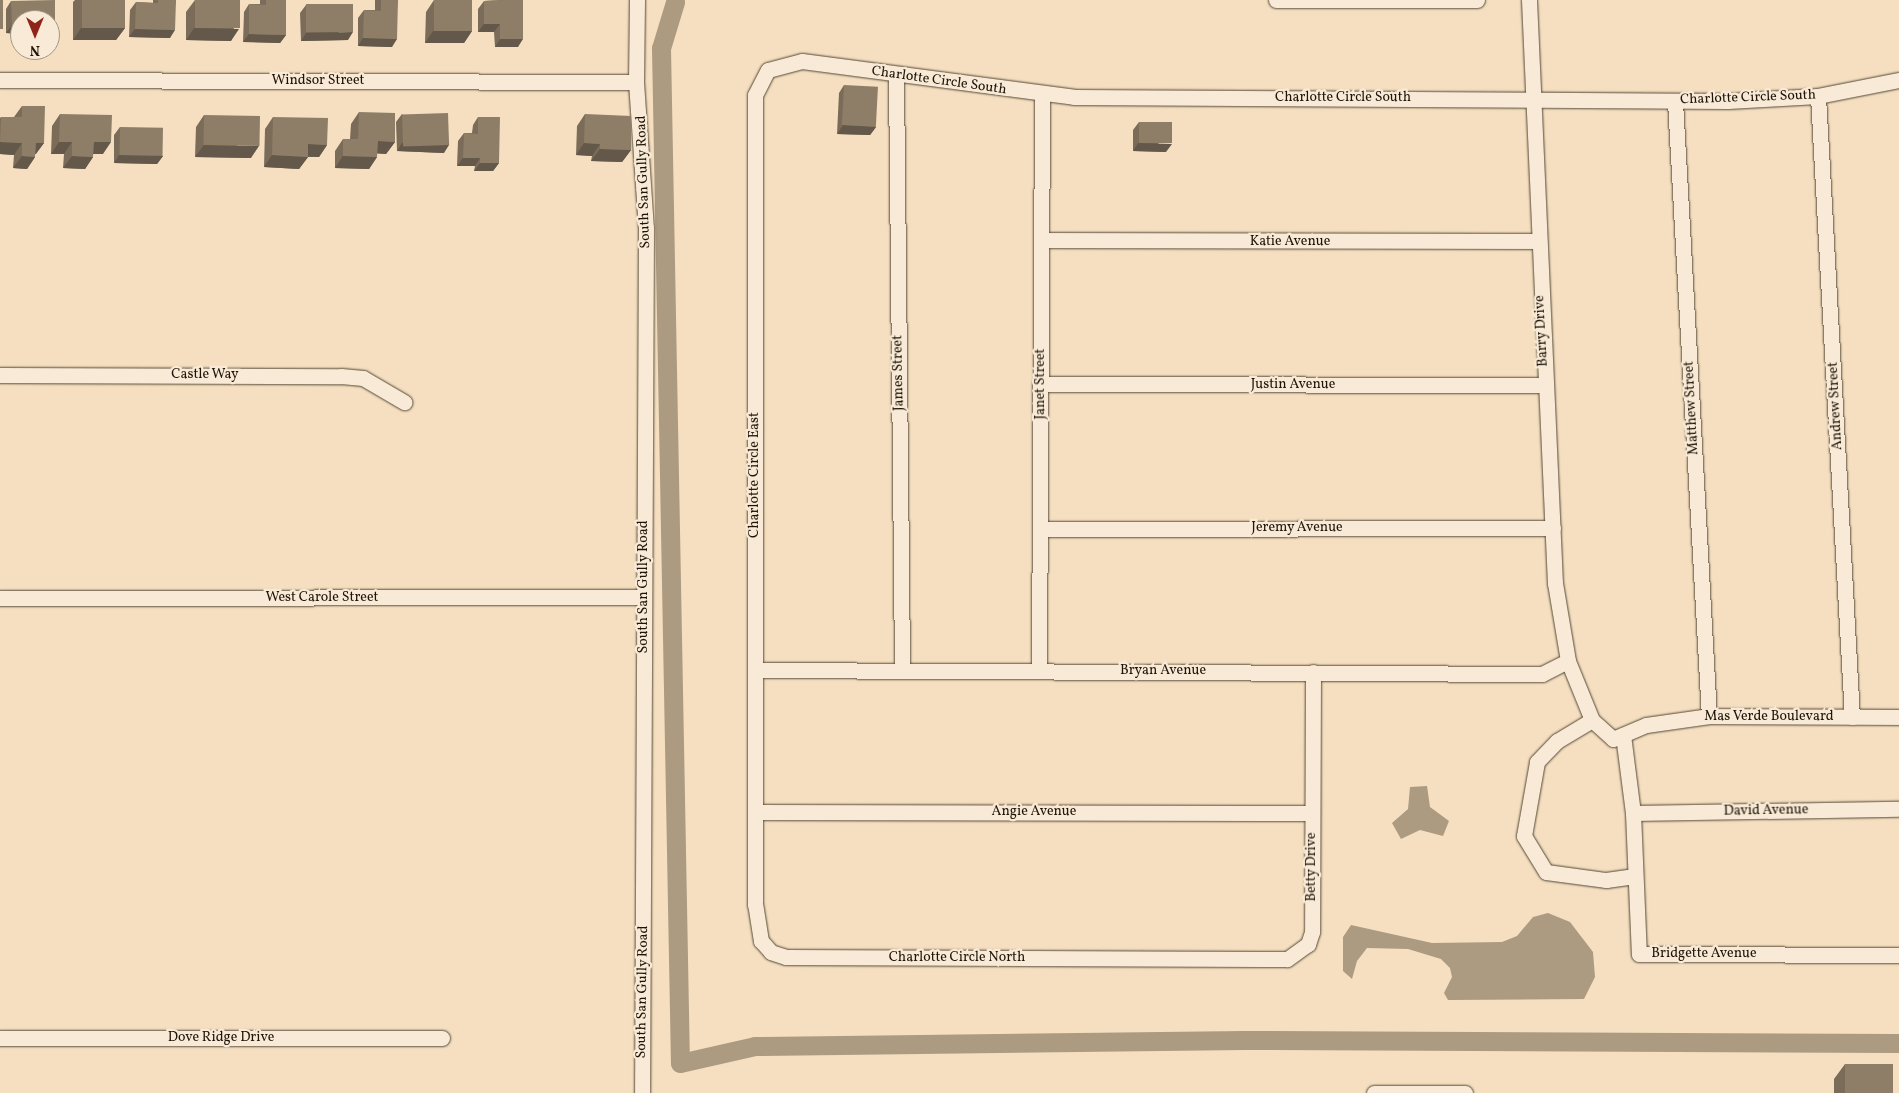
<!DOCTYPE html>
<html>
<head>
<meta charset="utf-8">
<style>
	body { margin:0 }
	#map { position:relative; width:1899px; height:1093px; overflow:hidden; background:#f5dfc0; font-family:Vollkorn,serif }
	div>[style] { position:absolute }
	.water>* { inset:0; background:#ac9a81 }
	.canal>* { height:19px; margin:-9.5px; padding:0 9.5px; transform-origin:9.5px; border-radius:9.5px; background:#ac9a81 }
	.roads { filter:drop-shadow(0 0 1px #544836) drop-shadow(0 0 1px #544836) }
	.minor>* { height:15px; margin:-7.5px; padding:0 7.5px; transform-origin:7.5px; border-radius:7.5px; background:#f8ead6 }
	.wall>* { inset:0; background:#7a6c59 }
	.shaded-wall>* { inset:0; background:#635849 }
	.building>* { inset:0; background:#8e7e68; transform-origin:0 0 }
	span { translate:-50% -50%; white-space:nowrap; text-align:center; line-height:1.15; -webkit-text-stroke:4.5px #f8ead6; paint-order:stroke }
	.street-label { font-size:14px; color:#1e1508 }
	.north { position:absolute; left:10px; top:10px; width:50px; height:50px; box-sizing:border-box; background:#f8ead6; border:1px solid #a19584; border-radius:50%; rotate:180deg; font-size:14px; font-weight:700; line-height:20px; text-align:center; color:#1e1508 }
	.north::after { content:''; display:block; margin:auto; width:18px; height:22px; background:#8f2418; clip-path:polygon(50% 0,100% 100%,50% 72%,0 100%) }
</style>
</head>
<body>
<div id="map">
	<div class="water">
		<i style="clip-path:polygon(1427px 786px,1430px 807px,1449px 821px,1443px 836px,1420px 830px,1401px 839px,1392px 823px,1408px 809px,1410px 787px)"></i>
		<i style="clip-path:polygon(1548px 913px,1570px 922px,1593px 952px,1595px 977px,1584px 999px,1448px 1000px,1444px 993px,1452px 977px,1450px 968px,1441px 959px,1408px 949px,1367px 948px,1357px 961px,1352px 979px,1343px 971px,1343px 937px,1351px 925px,1432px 943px,1502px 942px,1517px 936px,1533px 917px)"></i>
	</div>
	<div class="canal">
		<i style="left:675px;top:2px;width:48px;rotate:106.9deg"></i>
		<i style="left:661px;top:48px;width:1015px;rotate:88.93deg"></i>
		<i style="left:680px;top:1063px;width:77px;rotate:-12.8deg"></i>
		<i style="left:755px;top:1046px;width:489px;rotate:-0.7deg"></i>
		<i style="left:1244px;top:1040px;width:655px;rotate:0.26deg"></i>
	</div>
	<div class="roads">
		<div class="minor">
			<i style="left:637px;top:0;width:82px;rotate:90.7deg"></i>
			<i style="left:636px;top:82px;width:146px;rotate:86.1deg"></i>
			<i style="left:646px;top:228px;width:865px;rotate:90.26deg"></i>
			<i style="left:1276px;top:0;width:201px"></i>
			<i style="left:1529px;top:0;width:584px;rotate:87.45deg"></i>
			<i style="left:1555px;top:583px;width:79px;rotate:80.5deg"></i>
			<i style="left:1568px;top:661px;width:64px;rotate:67.9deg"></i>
			<i style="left:1592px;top:720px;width:28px;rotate:42deg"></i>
			<i style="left:1613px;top:739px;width:36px;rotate:-23deg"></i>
			<i style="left:1646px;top:725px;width:64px;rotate:-8.1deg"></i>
			<i style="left:1709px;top:716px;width:190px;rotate:0.3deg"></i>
			<i style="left:896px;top:75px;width:595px;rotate:89.42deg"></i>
			<i style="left:0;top:80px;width:636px;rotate:0.18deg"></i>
			<i style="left:1818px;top:96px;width:622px;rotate:86.87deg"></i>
			<i style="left:1675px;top:101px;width:616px;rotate:86.84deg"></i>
			<i style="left:1042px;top:240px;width:496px;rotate:0.1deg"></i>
			<i style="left:0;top:375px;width:341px;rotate:0.2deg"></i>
			<i style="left:341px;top:376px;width:22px;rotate:5deg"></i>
			<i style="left:363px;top:378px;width:48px;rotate:30.3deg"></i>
			<i style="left:1041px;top:384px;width:504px;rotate:0.11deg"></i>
			<i style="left:1041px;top:529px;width:512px;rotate:-0.11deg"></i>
			<i style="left:0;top:598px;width:644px;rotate:-0.09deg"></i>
			<i style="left:756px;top:670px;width:786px;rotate:0.29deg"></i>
			<i style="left:1542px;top:674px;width:29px;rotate:-27deg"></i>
			<i style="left:1039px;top:671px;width:575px;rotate:-89.7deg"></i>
			<i style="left:1313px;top:672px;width:260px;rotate:90.2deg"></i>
			<i style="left:1312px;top:932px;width:13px;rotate:108deg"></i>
			<i style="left:1308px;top:944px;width:26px;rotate:144deg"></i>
			<i style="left:1287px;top:959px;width:501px;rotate:-179.77deg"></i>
			<i style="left:786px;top:957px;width:16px;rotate:-162deg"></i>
			<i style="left:771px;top:952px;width:15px;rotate:-132deg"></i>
			<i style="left:761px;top:941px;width:36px;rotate:-99deg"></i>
			<i style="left:755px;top:905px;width:810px;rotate:-90deg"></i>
			<i style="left:755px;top:95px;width:28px;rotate:-63deg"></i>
			<i style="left:768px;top:70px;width:35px;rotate:-15deg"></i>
			<i style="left:802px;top:61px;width:274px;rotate:7.5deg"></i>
			<i style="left:1074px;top:97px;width:654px;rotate:0.35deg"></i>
			<i style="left:1728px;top:101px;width:90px;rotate:-3.2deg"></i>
			<i style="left:1818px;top:96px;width:83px;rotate:-11.2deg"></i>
			<i style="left:1592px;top:720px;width:41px;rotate:149deg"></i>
			<i style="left:1557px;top:741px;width:29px;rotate:134deg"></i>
			<i style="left:1537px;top:762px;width:75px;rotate:100deg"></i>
			<i style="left:1524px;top:836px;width:42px;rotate:58.6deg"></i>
			<i style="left:1546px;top:872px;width:61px;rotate:7.6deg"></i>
			<i style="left:1606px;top:880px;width:29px;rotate:-8deg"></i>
			<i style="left:1623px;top:735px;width:79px;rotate:82.7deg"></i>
			<i style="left:1633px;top:813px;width:141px;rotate:87.6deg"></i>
			<i style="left:1639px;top:954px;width:260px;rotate:0.2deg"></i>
			<i style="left:755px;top:812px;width:557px;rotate:0.1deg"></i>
			<i style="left:1633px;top:813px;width:266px;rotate:-0.9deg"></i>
			<i style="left:0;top:1038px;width:442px"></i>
			<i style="left:1374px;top:1093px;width:91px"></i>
		</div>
	</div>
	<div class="wall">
		<i style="clip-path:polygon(75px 0,125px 0,125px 28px,116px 40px,73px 40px,73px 2px)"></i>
		<i style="clip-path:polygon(153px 0,176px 0,170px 38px,129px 37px,130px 10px,136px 2px,153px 3px)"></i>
		<i style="clip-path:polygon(195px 0,240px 0,231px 41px,186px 40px,186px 12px)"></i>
		<i style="clip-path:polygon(260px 0,286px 0,286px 35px,280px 43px,243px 42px,244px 12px,249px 4px,260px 4px)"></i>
		<i style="clip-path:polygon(375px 0,398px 0,392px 47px,358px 46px,358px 18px,364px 10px,375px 10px)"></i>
		<i style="clip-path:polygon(434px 0,472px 31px,464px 43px,425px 43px,426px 12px)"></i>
		<i style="clip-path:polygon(501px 0,523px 0,518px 47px,495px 47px,494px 32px,478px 32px,478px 9px,484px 1px)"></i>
		<i style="clip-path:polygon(11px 1px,20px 20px,20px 34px,6px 33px,6px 9px)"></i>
		<i style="clip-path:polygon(306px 5px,348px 40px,301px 41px,300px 13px)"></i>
		<i style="clip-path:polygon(844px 85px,876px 127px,870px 135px,837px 134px,839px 93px)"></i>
		<i style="clip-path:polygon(22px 106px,44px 143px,35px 154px,35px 157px,27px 169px,13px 168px,14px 155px,0 154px,0 118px,1px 117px,14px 117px)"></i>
		<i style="clip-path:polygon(359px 112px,395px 142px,386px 154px,377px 153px,377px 157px,369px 169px,335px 168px,335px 151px,343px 139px,350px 139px,351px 124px)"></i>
		<i style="clip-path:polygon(60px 114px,103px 154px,93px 154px,93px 157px,85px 169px,63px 168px,64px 154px,51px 154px,52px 126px)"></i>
		<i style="clip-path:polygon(402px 114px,444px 153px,397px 151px,396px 122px)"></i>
		<i style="clip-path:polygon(585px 114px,631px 150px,622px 162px,591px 161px,592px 156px,576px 155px,577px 126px)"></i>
		<i style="clip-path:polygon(204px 115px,251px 158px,195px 157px,196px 127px)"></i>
		<i style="clip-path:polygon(273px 117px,327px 145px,319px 157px,308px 157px,299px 169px,264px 167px,265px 129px)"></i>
		<i style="clip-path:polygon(478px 117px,499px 163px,493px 171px,474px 171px,475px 166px,457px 166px,458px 141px,464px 133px,472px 133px,473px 125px)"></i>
		<i style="clip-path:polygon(1139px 122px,1166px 152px,1133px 151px,1133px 130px)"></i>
		<i style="clip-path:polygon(120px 127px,163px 156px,157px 164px,114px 163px,114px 135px)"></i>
		<i style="clip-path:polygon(1845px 1064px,1893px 1093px,1834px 1093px,1834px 1079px)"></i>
	</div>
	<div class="shaded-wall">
		<i style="clip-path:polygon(484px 24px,500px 24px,494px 32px,478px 32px)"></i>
		<i style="clip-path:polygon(12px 25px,20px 25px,20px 34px,6px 33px)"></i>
		<i style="clip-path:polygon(50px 27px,55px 28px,50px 35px)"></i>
		<i style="clip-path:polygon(81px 28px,125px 28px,116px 40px,73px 40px)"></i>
		<i style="clip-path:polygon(194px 28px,239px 29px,231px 41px,186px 40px)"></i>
		<i style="clip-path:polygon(135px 29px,175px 30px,170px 38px,129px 37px)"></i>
		<i style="clip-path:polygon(433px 31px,472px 31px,464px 43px,425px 43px)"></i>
		<i style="clip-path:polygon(353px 32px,348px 40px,301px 41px,306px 33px)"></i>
		<i style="clip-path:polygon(249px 34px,286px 35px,280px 43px,243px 42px)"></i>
		<i style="clip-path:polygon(363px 38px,397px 39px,392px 47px,358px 46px)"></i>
		<i style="clip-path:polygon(500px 39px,523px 39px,518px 47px,495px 47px)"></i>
		<i style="clip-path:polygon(843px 125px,876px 127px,870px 135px,837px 134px)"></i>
		<i style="clip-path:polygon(378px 141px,395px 142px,386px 154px,369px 153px)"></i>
		<i style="clip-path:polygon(0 142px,22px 143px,14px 155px,0 154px)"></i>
		<i style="clip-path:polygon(59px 142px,72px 142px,64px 154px,51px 154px)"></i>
		<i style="clip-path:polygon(94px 142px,111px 142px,103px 154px,85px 154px)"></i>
		<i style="clip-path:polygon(36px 143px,44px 143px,36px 154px,27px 154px)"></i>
		<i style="clip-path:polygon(402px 143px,449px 145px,444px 153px,397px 151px)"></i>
		<i style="clip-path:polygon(584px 143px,600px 144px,592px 156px,576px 155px)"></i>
		<i style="clip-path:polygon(1138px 143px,1172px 144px,1166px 152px,1133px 151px)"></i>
		<i style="clip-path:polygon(308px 144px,327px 145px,319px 157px,300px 156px)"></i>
		<i style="clip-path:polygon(204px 145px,259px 146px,251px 158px,195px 157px)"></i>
		<i style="clip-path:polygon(600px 149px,631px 150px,622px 162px,591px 161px)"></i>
		<i style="clip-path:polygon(119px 155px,163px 156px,157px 164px,114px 163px)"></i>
		<i style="clip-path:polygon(272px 155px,308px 157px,299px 169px,264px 167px)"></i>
		<i style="clip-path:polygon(22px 156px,35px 157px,27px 169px,13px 168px)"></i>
		<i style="clip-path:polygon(72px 156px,93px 157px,85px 169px,63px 168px)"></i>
		<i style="clip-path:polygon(343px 156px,377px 157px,369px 169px,335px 168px)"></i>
		<i style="clip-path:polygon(463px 158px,480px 158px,475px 166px,457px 166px)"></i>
		<i style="clip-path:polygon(480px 163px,499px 163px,493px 171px,474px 171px)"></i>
	</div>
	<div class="building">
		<i style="left:0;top:0;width:3px;height:29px"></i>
		<i style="clip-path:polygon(55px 0,55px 28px,50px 27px,50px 20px,20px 20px,20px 25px,12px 25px,11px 1px)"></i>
		<i style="left:82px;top:0;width:43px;height:28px"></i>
		<i style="clip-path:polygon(158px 0,176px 0,175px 30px,135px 29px,136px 2px,158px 3px)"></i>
		<i style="left:195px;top:0;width:45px;height:28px"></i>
		<i style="clip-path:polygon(266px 0,286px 0,286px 35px,249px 34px,249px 4px,266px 5px)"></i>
		<i style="clip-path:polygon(381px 0,398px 0,397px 39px,363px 38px,364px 10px,381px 11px)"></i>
		<i style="left:434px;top:0;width:38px;height:31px"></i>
		<i style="clip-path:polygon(506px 0,523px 0,523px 39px,500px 39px,500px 24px,484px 24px,484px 1px)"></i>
		<i style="left:353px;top:4px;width:28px;height:47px;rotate:90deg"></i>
		<i style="left:844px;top:85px;width:34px;height:40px;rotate:3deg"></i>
		<i style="clip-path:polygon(22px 106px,45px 106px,44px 143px,36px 143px,35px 157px,22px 156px,22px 143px,0 142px,1px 117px,22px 117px)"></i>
		<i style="clip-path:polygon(359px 112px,395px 113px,395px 142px,378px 141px,377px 157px,343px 156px,343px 139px,358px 139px)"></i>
		<i style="left:448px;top:113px;width:32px;height:46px;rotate:88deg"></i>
		<i style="clip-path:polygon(60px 114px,112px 115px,111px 142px,94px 142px,93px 157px,72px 156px,72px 142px,59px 142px)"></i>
		<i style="clip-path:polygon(585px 114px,631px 116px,631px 150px,600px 149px,600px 144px,584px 143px)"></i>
		<i style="left:204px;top:115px;width:56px;height:30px;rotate:1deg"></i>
		<i style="clip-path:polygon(273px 117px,328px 118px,327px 145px,308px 144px,308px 157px,272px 155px)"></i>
		<i style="clip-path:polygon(478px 117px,500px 117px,499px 163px,480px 163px,480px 158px,463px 158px,464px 133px,478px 134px)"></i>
		<i style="left:1139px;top:122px;width:33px;height:21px"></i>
		<i style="left:120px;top:127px;width:43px;height:28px;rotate:1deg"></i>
		<i style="left:1845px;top:1064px;width:48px;height:29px"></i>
	</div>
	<div class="street-label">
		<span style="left:318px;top:81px">Windsor Street</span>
		<span style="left:939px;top:81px;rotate:8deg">Charlotte Circle South</span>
		<span style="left:1343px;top:98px">Charlotte Circle South</span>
		<span style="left:1748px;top:98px;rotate:-2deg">Charlotte Circle South</span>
		<span style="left:644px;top:182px;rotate:-92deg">South San Gully Road</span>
		<span style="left:1290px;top:242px">Katie Avenue</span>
		<span style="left:1542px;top:331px;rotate:-93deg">Barry Drive</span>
		<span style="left:899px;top:373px;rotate:-91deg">James Street</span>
		<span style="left:205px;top:375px">Castle Way</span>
		<span style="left:1041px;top:384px;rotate:-90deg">Janet Street</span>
		<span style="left:1293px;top:385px">Justin Avenue</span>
		<span style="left:1836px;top:406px;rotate:-93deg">Andrew Street</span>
		<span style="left:1692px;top:408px;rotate:-93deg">Matthew Street</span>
		<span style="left:755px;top:475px;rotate:-90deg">Charlotte Circle East</span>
		<span style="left:1297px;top:528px">Jeremy Avenue</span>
		<span style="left:644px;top:587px;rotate:-90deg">South San Gully Road</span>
		<span style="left:322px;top:598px">West Carole Street</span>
		<span style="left:1163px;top:671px">Bryan Avenue</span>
		<span style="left:1769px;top:717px">Mas Verde Boulevard</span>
		<span style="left:1766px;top:811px;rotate:-1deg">David Avenue</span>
		<span style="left:1034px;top:812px">Angie Avenue</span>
		<span style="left:1312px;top:867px;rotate:-90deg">Betty Drive</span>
		<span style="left:1704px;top:954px">Bridgette Avenue</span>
		<span style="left:957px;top:958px">Charlotte Circle North</span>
		<span style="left:643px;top:992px;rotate:-89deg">South San Gully Road</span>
		<span style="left:221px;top:1038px">Dove Ridge Drive</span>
	</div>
	<div class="north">N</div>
</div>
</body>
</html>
